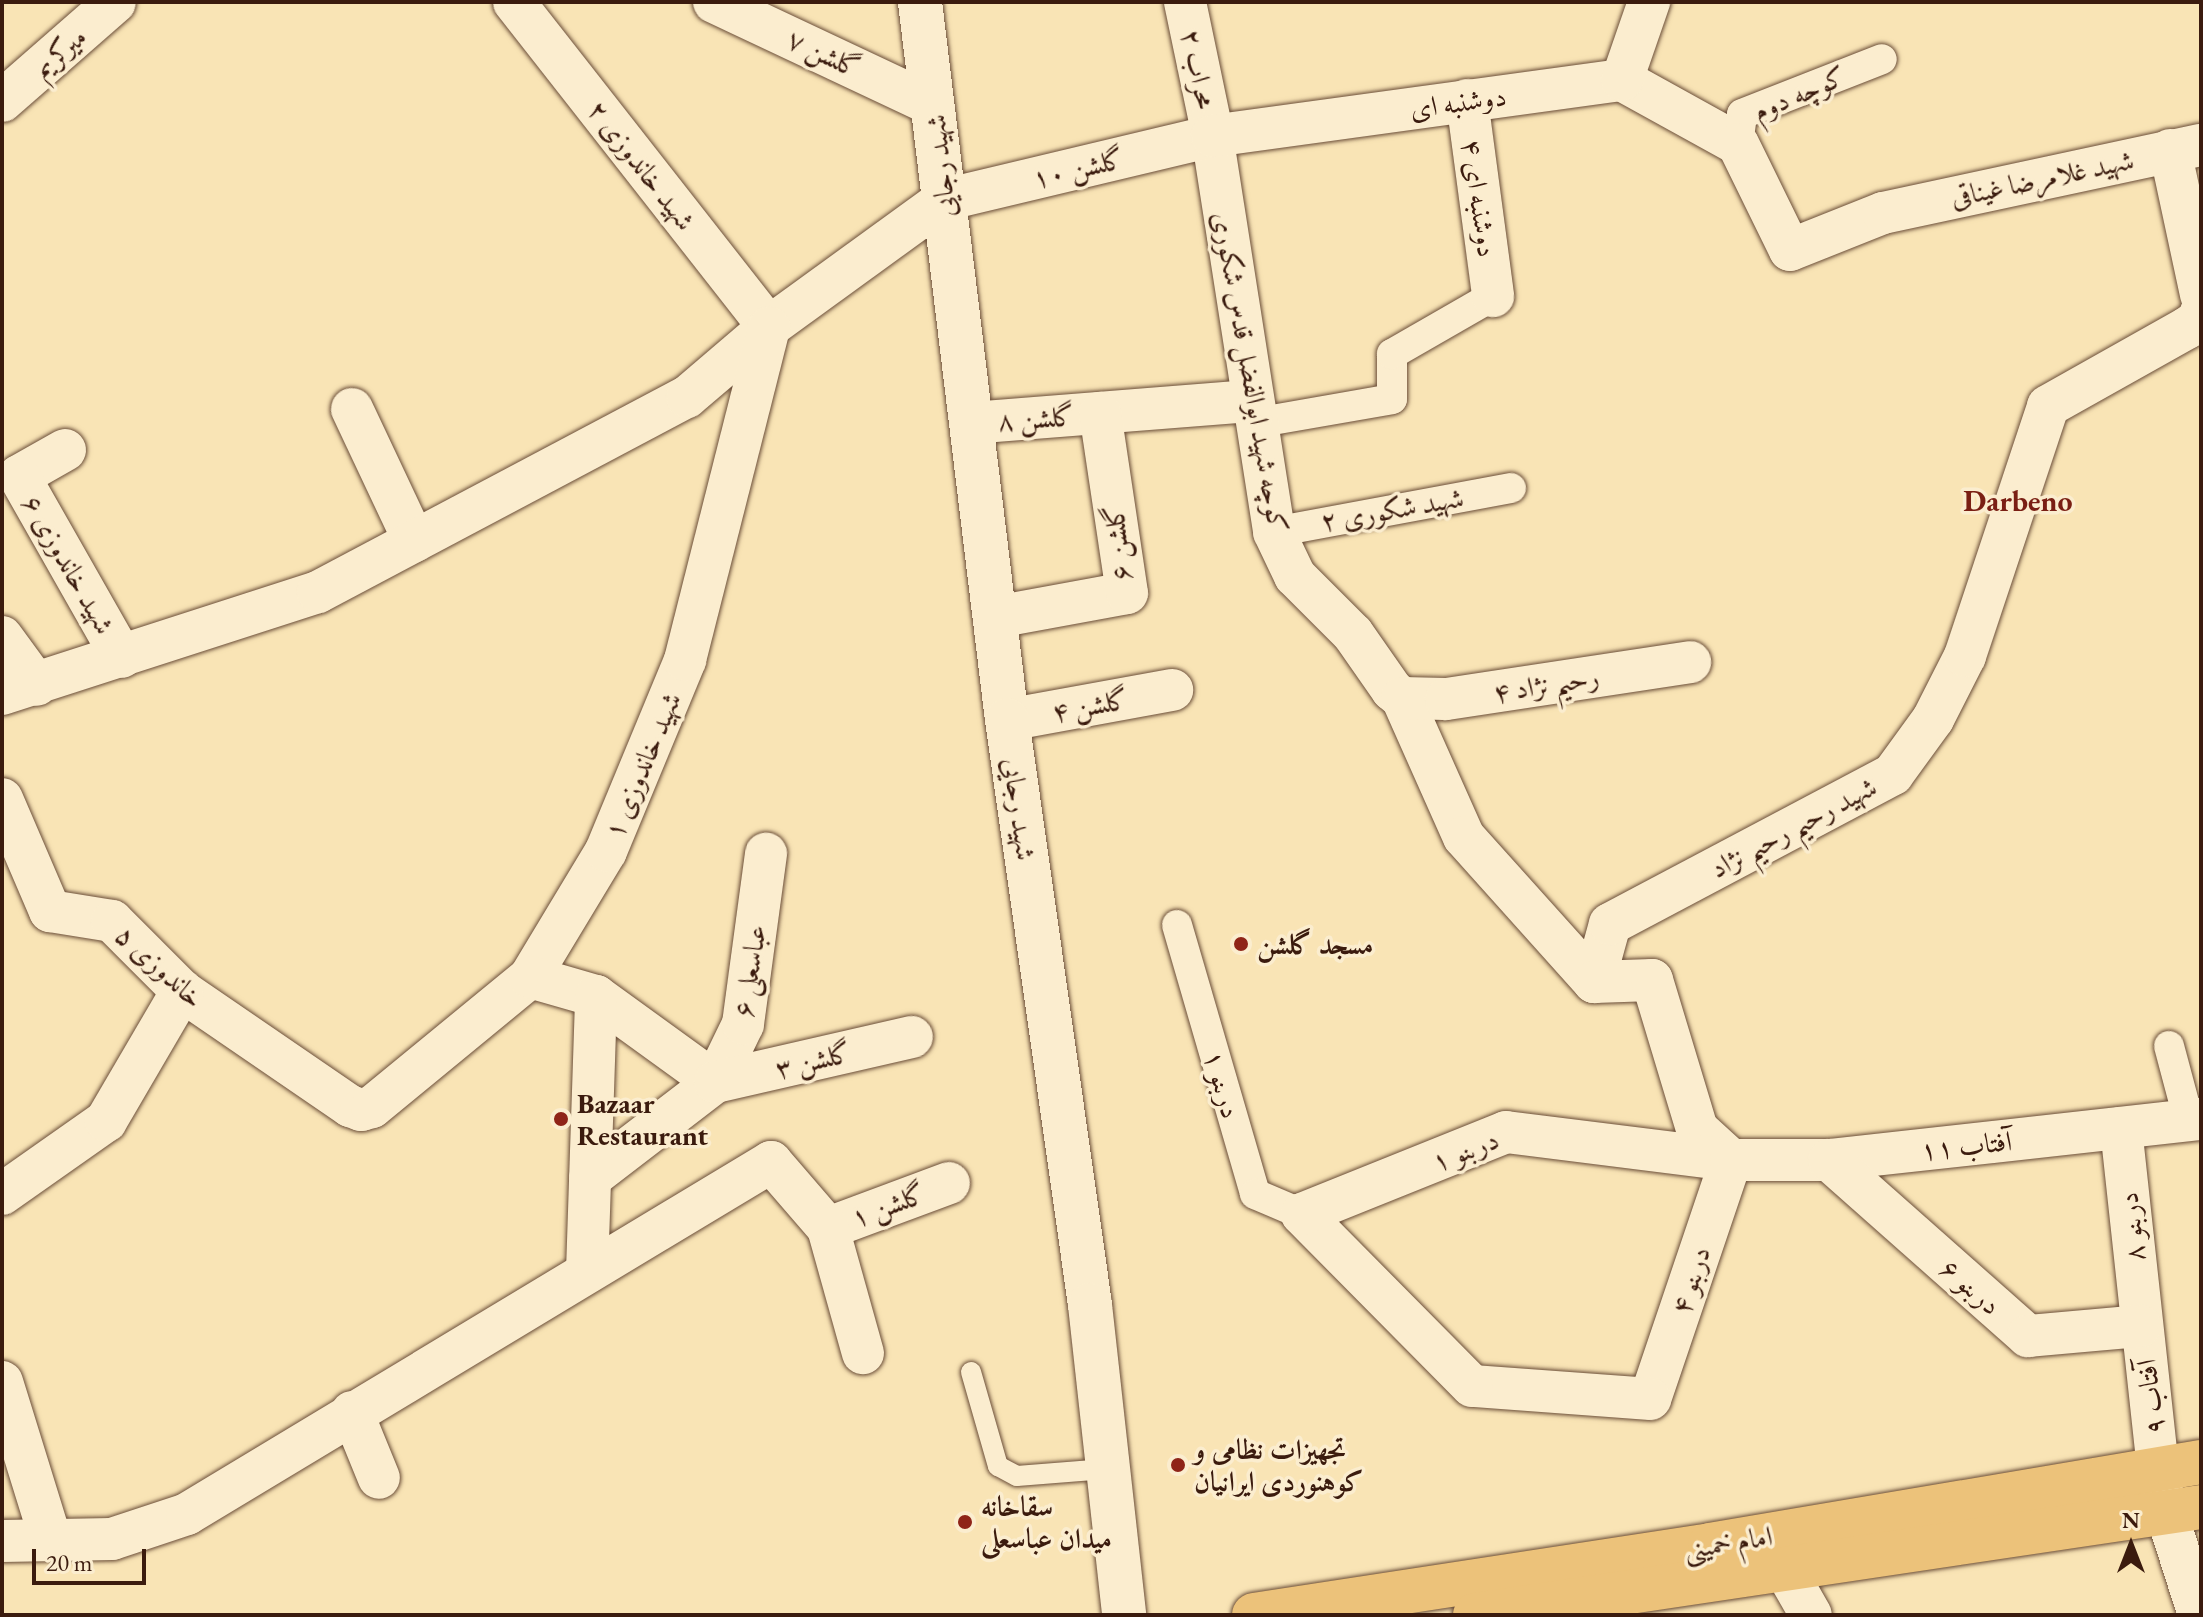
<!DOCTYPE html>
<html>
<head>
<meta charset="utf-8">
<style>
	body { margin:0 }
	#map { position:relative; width:2203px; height:1617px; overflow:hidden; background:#f9e4b5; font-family:"EB Garamond",Amiri,serif }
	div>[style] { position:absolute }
	.roads { filter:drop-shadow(0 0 2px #6a4d38) drop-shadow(0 0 2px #6a4d38) }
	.service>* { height:20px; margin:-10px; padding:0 10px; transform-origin:10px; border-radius:10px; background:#fbedcf }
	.pedestrian>* { height:30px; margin:-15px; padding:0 15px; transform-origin:15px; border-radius:15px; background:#fbedcf }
	.minor>* { height:42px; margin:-21px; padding:0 21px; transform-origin:21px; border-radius:21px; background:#fbedcf }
	.secondary>* { height:44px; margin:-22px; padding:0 22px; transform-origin:22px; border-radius:22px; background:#fbedcf }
	.primary>* { height:44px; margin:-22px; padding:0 22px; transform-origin:22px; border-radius:22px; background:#ecc27a }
	.dots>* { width:22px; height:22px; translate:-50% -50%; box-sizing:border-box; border:4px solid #fbedcf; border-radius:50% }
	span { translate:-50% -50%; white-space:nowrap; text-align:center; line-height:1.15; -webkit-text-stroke:7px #fbedcf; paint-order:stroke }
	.street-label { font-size:28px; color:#3b1b0e }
	.poi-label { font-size:28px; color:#3b1b0e; font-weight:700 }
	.left { translate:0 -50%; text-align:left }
	.neighbourhood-label { font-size:30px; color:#7a1f14; font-weight:700 }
	.frame { position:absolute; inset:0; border:4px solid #3b1b0e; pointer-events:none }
	.north { position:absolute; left:2091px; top:1505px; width:80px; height:80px; -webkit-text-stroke:6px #fbedcf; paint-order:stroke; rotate:0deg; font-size:22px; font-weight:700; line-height:32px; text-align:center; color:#3b1b0e }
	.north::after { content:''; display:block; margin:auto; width:28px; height:36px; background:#3b1b0e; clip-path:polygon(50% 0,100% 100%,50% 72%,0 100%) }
	.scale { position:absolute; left:32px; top:1549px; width:114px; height:36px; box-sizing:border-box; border:4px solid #3b1b0e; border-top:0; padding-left:10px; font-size:24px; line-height:28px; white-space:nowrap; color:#3b1b0e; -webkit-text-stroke:6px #fbedcf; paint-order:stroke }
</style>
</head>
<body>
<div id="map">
	<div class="roads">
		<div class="service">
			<i style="left:971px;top:1372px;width:98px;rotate:74deg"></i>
			<i style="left:998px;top:1466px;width:21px;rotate:28deg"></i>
			<i style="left:1017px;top:1476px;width:89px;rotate:-4.5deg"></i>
		</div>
		<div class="pedestrian">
			<i style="left:1738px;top:144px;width:30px;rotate:-82deg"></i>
			<i style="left:1742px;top:114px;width:150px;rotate:-21.4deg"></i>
			<i style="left:1255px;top:423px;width:139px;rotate:-9.9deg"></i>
			<i style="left:1392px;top:399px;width:45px;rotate:-90deg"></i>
			<i style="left:1392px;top:354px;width:116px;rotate:-29.9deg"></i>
			<i style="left:1274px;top:532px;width:241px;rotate:-10.5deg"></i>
			<i style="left:1177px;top:925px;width:280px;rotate:73.8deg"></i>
			<i style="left:1255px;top:1194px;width:51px;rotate:23.1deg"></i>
			<i style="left:2169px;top:1046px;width:78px;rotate:75.1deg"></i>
		</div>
		<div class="minor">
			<i style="left:514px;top:2px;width:413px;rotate:51.9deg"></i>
			<i style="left:714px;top:2px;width:242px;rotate:25.2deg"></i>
			<i style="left:1185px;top:2px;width:123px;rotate:78.2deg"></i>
			<i style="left:1210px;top:122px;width:415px;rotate:81.1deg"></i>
			<i style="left:1274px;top:532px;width:49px;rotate:64.5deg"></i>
			<i style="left:1295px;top:576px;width:82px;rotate:45deg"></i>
			<i style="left:1353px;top:634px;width:68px;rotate:55.1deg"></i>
			<i style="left:1392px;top:690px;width:13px;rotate:39deg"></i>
			<i style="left:1402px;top:698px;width:152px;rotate:66deg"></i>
			<i style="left:1464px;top:837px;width:195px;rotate:48.1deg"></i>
			<i style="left:1622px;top:80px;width:132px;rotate:28.9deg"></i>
			<i style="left:1738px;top:144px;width:118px;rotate:63.9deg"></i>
			<i style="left:1790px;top:250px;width:100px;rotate:-21.7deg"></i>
			<i style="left:1883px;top:213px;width:325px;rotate:-12.1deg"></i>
			<i style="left:1467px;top:100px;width:198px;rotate:82.4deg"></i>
			<i style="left:2px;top:101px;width:150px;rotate:-41.2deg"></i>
			<i style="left:2170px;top:150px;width:148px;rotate:77.9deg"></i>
			<i style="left:352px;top:409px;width:146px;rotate:64.8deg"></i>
			<i style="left:971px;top:423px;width:281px;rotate:-4.5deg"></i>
			<i style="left:65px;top:450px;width:53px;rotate:150.5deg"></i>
			<i style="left:19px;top:476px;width:208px;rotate:60.4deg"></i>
			<i style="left:996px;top:617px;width:133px;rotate:-10.4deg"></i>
			<i style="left:1127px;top:593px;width:182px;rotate:-98.5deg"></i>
			<i style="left:2px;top:637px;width:59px;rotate:53.9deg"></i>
			<i style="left:2px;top:694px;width:332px;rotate:-17.9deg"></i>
			<i style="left:318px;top:592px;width:417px;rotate:-27.9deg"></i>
			<i style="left:687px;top:397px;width:108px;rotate:-40.5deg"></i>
			<i style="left:769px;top:327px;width:216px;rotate:-36deg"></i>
			<i style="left:944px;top:200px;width:276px;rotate:-13.4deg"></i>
			<i style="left:1212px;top:136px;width:414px;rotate:-7.8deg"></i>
			<i style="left:1622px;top:80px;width:83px;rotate:-70.9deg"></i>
			<i style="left:1402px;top:698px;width:44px;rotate:1.3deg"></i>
			<i style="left:1446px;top:699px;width:247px;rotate:-8.6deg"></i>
			<i style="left:1007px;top:720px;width:168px;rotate:-10.3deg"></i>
			<i style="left:2px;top:799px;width:122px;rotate:66.8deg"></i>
			<i style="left:50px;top:911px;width:63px;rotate:9.2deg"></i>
			<i style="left:112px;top:921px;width:99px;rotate:45deg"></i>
			<i style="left:182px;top:991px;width:204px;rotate:34.4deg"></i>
			<i style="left:350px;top:1106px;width:12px;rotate:20deg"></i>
			<i style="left:361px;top:1110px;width:11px;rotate:-15deg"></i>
			<i style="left:372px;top:1107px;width:205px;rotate:-39.4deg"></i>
			<i style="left:530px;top:977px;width:147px;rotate:-58.9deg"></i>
			<i style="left:606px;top:851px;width:207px;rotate:-67.5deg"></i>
			<i style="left:685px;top:660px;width:343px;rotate:-75.8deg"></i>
			<i style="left:530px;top:977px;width:69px;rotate:16.1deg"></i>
			<i style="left:596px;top:996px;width:147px;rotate:35.9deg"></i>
			<i style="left:1594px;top:982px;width:60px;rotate:-74.6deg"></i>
			<i style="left:1610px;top:924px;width:320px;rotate:-27.9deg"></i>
			<i style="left:1893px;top:774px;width:68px;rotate:-54deg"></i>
			<i style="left:1933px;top:719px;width:71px;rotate:-63.1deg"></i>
			<i style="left:1965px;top:656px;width:263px;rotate:-71.6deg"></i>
			<i style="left:2048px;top:406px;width:159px;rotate:-29.3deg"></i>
			<i style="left:2187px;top:328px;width:16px;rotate:-35deg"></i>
			<i style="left:2200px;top:319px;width:7px;rotate:-82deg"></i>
			<i style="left:1594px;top:982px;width:58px;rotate:-2deg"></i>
			<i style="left:1652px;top:980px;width:156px;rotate:73.2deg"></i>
			<i style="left:1697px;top:1129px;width:46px;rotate:42.4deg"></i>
			<i style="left:715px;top:1082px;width:64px;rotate:-64.2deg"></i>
			<i style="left:743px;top:1024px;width:172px;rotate:-82.3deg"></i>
			<i style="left:2121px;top:1128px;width:343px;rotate:83.8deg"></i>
			<i style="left:2158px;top:1469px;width:44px;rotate:79.5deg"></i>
			<i style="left:2166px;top:1512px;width:108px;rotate:72.2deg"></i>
			<i style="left:1731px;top:1160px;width:252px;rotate:108.7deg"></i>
			<i style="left:1650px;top:1399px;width:178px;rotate:-175.8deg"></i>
			<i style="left:1472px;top:1386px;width:242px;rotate:-134.7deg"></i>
			<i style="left:1302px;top:1214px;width:220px;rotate:-21.9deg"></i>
			<i style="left:1506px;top:1132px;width:227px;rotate:7.1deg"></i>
			<i style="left:1731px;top:1160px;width:98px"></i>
			<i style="left:1829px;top:1160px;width:374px;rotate:-6.3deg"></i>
			<i style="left:1829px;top:1160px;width:266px;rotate:41.5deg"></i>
			<i style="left:2028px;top:1336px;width:113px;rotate:-5.1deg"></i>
			<i style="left:590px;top:1178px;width:158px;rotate:-37.5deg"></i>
			<i style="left:715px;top:1082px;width:202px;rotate:-12.9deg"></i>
			<i style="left:2px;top:1194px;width:127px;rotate:-35.1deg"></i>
			<i style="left:106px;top:1121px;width:151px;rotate:-59.7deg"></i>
			<i style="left:828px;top:1228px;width:129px;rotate:-20.4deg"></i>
			<i style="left:587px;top:1272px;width:276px;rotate:-88.1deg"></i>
			<i style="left:2px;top:1382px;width:165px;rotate:72.8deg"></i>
			<i style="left:352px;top:1412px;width:71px;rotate:67.8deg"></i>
			<i style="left:1768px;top:1540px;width:86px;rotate:60.2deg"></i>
			<i style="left:2px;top:1541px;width:110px;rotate:-1deg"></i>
			<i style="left:112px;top:1539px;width:79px;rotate:-18.4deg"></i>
			<i style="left:187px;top:1514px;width:682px;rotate:-31.08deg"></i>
			<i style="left:771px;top:1162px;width:87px;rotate:49.2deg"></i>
			<i style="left:828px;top:1228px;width:130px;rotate:74.4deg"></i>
		</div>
		<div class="secondary">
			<i style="left:920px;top:2px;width:723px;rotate:83.09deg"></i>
			<i style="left:1007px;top:720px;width:591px;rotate:81.92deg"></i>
			<i style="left:1090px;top:1305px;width:312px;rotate:83.7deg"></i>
		</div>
		<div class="primary">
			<i style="left:1254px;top:1615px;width:461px;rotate:-8.7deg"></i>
			<i style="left:1710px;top:1545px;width:498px;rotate:-9.6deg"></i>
			<i style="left:1475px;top:1615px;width:734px;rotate:-8.46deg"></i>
		</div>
	</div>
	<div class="dots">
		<i style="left:1241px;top:944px;background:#8f2418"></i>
		<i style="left:561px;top:1119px;background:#8f2418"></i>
		<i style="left:1178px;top:1465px;background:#8f2418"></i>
		<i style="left:965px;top:1522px;background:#8f2418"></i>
	</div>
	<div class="street-label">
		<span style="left:59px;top:52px;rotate:-41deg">میرکریم</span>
		<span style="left:824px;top:53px;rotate:25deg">۷ گلشن</span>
		<span style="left:1199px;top:69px;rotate:78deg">۲ محراب</span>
		<span style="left:1799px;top:93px;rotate:-23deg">کوچه دوم</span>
		<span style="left:1458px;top:102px;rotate:-8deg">دوشنبه ای</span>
		<span style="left:642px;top:165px;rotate:52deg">۲ شهید خاندوزی</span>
		<span style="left:940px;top:166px;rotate:-96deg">شهید رجایی</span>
		<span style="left:1078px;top:168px;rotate:-13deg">۱۰ گلشن</span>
		<span style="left:2042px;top:178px;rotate:-12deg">شهید غلامرضا غیناقی</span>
		<span style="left:1480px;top:198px;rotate:82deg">۴ دوشنبه ای</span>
		<span style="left:1251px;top:372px;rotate:80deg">کوچه شهید ابوالفضل قدس شکوری</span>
		<span style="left:1036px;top:418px;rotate:-4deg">۸ گلشن</span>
		<span style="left:1392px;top:509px;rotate:-10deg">۲ شهید شکوری</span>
		<span style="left:1117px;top:543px;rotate:-96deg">۶ گلشن</span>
		<span style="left:69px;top:564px;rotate:60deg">۶ شهید خاندوزی</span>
		<span style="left:1546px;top:684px;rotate:-9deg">رحیم نژاد ۴</span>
		<span style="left:1090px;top:705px;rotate:-10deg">۴ گلشن</span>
		<span style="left:642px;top:765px;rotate:-67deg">۱ شهید خاندوزی</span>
		<span style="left:1020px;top:809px;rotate:82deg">شهید رجایی</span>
		<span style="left:1793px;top:827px;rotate:-28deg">شهید رحیم رحیم نژاد</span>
		<span style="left:160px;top:966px;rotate:42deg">خاندوزی ۵</span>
		<span style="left:749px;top:971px;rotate:-81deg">۶ عباسعلی</span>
		<span style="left:813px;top:1060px;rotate:-13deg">۳ گلشن</span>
		<span style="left:1223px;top:1084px;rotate:74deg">۱ دربنو</span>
		<span style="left:1966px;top:1145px;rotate:-6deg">آفتاب ۱۱</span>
		<span style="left:1465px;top:1150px;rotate:-21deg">دربنو ۱</span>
		<span style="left:888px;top:1205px;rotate:-20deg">۱ گلشن</span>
		<span style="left:2131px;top:1227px;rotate:-96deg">۸ دربنو</span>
		<span style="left:1690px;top:1280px;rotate:-71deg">۴ دربنو</span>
		<span style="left:1971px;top:1286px;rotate:41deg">۶ دربنو</span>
		<span style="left:2150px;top:1397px;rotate:-97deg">آفتاب ۹</span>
		<span style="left:1728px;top:1542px;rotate:-9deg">امام خمینی</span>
	</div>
	<div class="poi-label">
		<span class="left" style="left:1257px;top:944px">مسجد گلشن</span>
		<span class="left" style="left:577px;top:1119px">Bazaar<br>Restaurant</span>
		<span class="left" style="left:1194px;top:1465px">تجهیزات نظامی و<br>کوهنوردی ایرانیان</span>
		<span class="left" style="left:981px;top:1522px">سقاخانه<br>میدان عباسعلی</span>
	</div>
	<div class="neighbourhood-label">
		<span style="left:2018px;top:501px">Darbeno</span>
	</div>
	<div class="frame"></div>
	<div class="north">N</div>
	<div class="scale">20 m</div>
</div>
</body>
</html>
